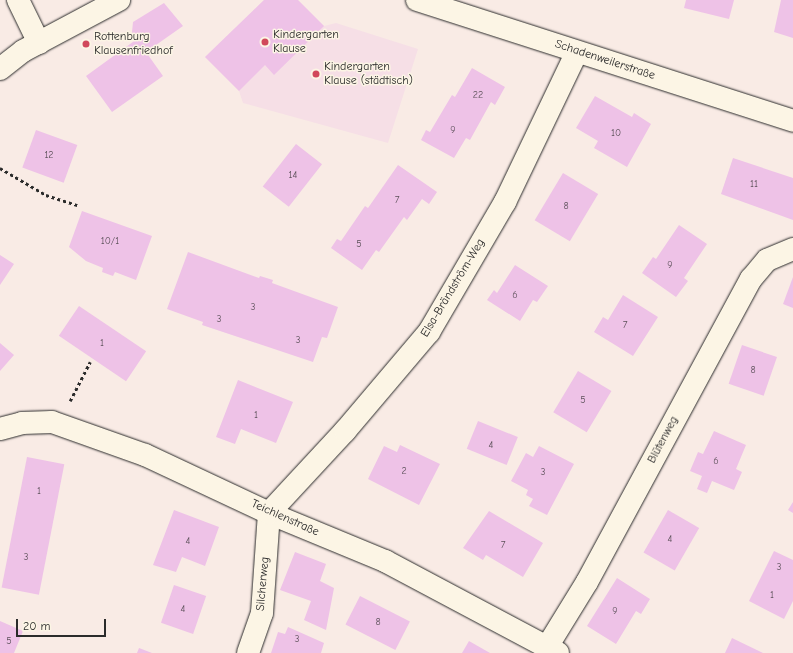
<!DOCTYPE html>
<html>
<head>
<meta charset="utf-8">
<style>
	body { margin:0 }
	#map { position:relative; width:793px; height:653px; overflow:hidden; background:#f9ebe5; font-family:"Comic Neue",sans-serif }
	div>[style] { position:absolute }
	.built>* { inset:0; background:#f6dfe6 }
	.building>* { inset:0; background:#eec2e7; transform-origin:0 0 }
	.path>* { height:2.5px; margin-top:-1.25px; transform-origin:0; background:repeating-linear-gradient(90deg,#2b2b2b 0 3px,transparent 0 6px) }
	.roads { filter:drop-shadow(0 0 1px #2b2b2b) drop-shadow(0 0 1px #2b2b2b) }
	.minor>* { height:22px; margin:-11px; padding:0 11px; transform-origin:11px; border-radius:11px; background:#fcf5e5 }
	.dots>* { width:11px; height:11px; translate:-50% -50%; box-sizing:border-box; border:2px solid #fcf5e5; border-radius:50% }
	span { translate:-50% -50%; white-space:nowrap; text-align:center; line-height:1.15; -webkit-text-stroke:3px #fcf5e5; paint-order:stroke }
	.number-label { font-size:10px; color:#5c515a }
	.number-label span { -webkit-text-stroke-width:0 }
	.poi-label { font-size:12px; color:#2b2b2b }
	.left { translate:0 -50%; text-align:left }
	.street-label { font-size:12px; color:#2b2b2b }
	.scale { position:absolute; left:16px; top:619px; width:90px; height:18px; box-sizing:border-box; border:2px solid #2b2b2b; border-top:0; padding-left:5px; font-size:12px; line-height:14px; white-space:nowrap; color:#2b2b2b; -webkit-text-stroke:3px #fcf5e5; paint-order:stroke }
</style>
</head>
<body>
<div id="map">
	<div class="built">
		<i style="clip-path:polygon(264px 0,298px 0,324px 26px,336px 23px,418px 49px,388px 143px,243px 103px,239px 91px,205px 57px)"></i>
	</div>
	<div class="building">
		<i style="clip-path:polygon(264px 0,298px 0,324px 26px,274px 75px,265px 65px,239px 91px,205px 57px)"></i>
		<i style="clip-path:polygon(686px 0,734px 0,729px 19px,684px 8px)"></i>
		<i style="clip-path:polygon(781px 0,793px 0,793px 38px,774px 32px)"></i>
		<i style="clip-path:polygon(164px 3px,183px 26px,146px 52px,163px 76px,112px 112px,86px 76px,137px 39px,132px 32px,133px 22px)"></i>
		<i style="clip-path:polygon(472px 68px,505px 87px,495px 105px,491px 102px,470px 140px,466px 138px,454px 158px,421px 140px,426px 130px,430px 132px,452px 95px,455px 97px)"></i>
		<i style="clip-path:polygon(595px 96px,632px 117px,634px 113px,651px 124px,627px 167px,594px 148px,598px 141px,576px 128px)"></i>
		<i style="left:36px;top:130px;width:44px;height:40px;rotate:20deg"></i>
		<i style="left:296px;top:144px;width:33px;height:54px;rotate:38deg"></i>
		<i style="clip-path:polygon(733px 158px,793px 178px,793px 220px,721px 194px)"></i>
		<i style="clip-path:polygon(398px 165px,437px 192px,429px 204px,422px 199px,407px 220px,404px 217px,379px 252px,376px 250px,362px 270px,331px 248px,337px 239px,341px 241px,365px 206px,368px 208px)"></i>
		<i style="left:563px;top:173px;width:41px;height:55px;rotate:31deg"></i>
		<i style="clip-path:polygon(82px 211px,152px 236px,136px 280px,115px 272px,113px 276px,102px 272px,103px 268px,86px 261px,69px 247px)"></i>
		<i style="clip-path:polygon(679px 225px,707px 244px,684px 278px,688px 281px,676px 297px,642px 273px,653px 257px,656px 259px)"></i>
		<i style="clip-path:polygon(188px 252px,259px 278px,260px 276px,273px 280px,272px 283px,338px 307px,327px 338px,322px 337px,313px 362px,202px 325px,203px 322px,167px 309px)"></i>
		<i style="clip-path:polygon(0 255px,14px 264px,0 285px)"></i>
		<i style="clip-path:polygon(515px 265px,548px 286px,537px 302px,533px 300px,520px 321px,487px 300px,494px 290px,497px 293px)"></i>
		<i style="clip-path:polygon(793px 277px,793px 308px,783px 304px)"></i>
		<i style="clip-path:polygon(623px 295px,658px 317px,633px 356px,594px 332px,603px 317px,608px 320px)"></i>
		<i style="left:79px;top:306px;width:81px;height:36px;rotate:34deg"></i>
		<i style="clip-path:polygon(0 343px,14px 355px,0 371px)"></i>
		<i style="left:742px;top:345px;width:37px;height:41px;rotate:19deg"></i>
		<i style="left:578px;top:371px;width:39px;height:48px;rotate:31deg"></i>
		<i style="clip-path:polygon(238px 380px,293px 402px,276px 443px,241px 429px,235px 444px,216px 437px)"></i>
		<i style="left:478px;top:421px;width:43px;height:30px;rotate:22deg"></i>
		<i style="clip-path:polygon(714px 431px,746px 445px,736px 469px,742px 472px,734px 490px,712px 481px,707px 493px,697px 489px,702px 476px,690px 471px,698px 452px,703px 454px)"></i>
		<i style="clip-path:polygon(400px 445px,440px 464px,419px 505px,368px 479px,384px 446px,397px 452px)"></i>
		<i style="clip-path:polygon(539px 446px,574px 464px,547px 515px,529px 506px,533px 499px,526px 495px,528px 490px,511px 481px,526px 453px,533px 457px)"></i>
		<i style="left:27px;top:457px;width:38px;height:133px;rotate:11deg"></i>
		<i style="clip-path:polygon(793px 502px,793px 513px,788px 510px)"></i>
		<i style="clip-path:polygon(174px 510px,219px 527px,205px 566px,182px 557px,176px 572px,153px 565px)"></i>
		<i style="left:668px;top:510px;width:36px;height:49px;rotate:30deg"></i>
		<i style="clip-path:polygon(489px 511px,543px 543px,523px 577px,486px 555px,483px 560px,463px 548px)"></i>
		<i style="clip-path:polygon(774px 551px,793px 560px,793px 601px,784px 619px,749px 601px)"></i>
		<i style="clip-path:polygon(295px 552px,326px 564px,320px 581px,334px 588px,326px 630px,304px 620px,311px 601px,280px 590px)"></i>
		<i style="clip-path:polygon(617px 578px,650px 599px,641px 614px,636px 611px,616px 644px,587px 626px)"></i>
		<i style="left:174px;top:585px;width:34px;height:40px;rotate:19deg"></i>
		<i style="left:360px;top:596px;width:56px;height:32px;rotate:27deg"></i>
		<i style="clip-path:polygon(0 621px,23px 631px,14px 653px,0 653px)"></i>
		<i style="clip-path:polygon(288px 627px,324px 643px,321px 653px,271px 653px,278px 632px,285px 634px)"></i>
		<i style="clip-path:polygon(732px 638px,763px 653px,725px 653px)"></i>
		<i style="clip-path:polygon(469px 641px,490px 653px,462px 653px)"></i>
		<i style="clip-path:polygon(139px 648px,152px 653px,137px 653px)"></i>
	</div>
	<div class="path">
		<i style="left:0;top:168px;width:53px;rotate:30.4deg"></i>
		<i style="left:46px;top:195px;width:33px;rotate:18deg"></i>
		<i style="left:70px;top:401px;width:44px;rotate:-62.9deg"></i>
	</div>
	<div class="roads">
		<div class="minor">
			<i style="left:18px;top:0;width:48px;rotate:64deg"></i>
			<i style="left:417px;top:0;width:395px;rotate:17.8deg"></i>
			<i style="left:0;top:69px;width:29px;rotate:-38deg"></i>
			<i style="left:23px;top:51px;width:109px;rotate:-28deg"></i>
			<i style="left:0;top:429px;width:23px;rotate:-15deg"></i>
			<i style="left:22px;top:423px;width:30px;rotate:-2deg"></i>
			<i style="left:52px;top:422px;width:99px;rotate:19.5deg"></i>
			<i style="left:145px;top:455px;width:137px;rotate:25.1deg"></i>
			<i style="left:269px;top:513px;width:126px;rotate:22.5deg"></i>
			<i style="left:385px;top:561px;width:196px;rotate:28deg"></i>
			<i style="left:547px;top:647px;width:76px;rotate:-58.4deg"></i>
			<i style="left:587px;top:582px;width:345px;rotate:-61.6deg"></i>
			<i style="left:751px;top:279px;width:25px;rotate:-50deg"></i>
			<i style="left:767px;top:260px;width:28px;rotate:-23deg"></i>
			<i style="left:248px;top:653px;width:42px;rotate:-70.7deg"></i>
			<i style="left:262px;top:613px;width:100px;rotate:-86deg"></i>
			<i style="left:269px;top:513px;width:112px;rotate:-47.2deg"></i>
			<i style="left:345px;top:431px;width:130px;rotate:-49.7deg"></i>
			<i style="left:429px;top:332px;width:151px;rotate:-59.7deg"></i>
			<i style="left:505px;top:202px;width:166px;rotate:-64.4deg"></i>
		</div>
	</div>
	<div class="dots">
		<i style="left:265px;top:42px;background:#d1495b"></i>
		<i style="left:86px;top:44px;background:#d1495b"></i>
		<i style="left:316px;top:74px;background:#d1495b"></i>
	</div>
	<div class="number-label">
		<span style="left:478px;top:96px">22</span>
		<span style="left:453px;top:131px">9</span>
		<span style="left:616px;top:134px">10</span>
		<span style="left:49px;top:156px">12</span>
		<span style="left:293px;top:176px">14</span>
		<span style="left:754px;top:185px">11</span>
		<span style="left:397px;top:201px">7</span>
		<span style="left:566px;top:207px">8</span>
		<span style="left:110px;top:242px">10/1</span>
		<span style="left:359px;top:245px">5</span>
		<span style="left:670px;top:266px">9</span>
		<span style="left:515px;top:296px">6</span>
		<span style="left:253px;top:308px">3</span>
		<span style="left:219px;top:320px">3</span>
		<span style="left:625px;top:326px">7</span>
		<span style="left:298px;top:341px">3</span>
		<span style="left:102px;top:344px">1</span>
		<span style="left:753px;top:371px">8</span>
		<span style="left:583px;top:401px">5</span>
		<span style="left:256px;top:416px">1</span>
		<span style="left:491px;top:446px">4</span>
		<span style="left:716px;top:462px">6</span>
		<span style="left:404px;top:472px">2</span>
		<span style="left:543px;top:473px">3</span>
		<span style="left:39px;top:492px">1</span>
		<span style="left:670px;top:540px">4</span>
		<span style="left:188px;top:542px">4</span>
		<span style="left:503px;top:546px">7</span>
		<span style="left:26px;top:558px">3</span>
		<span style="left:779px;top:568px">3</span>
		<span style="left:772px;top:596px">1</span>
		<span style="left:183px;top:610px">4</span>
		<span style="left:615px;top:612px">9</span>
		<span style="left:378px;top:623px">8</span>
		<span style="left:297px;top:640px">3</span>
		<span style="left:9px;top:642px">5</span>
	</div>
	<div class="poi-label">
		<span class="left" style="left:273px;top:42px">Kindergarten<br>Klause</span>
		<span class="left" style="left:94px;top:44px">Rottenburg<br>Klausenfriedhof</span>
		<span class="left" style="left:324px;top:74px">Kindergarten<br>Klause (städtisch)</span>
	</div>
	<div class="street-label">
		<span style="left:605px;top:60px;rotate:18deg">Schadenweilerstraße</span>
		<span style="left:453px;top:288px;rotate:-59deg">Elsa-Brändström-Weg</span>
		<span style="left:663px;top:440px;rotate:-62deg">Blütenweg</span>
		<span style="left:285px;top:518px;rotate:24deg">Teichlenstraße</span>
		<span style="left:263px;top:584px;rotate:-85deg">Silcherweg</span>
	</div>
	<div class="scale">20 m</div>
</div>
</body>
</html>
